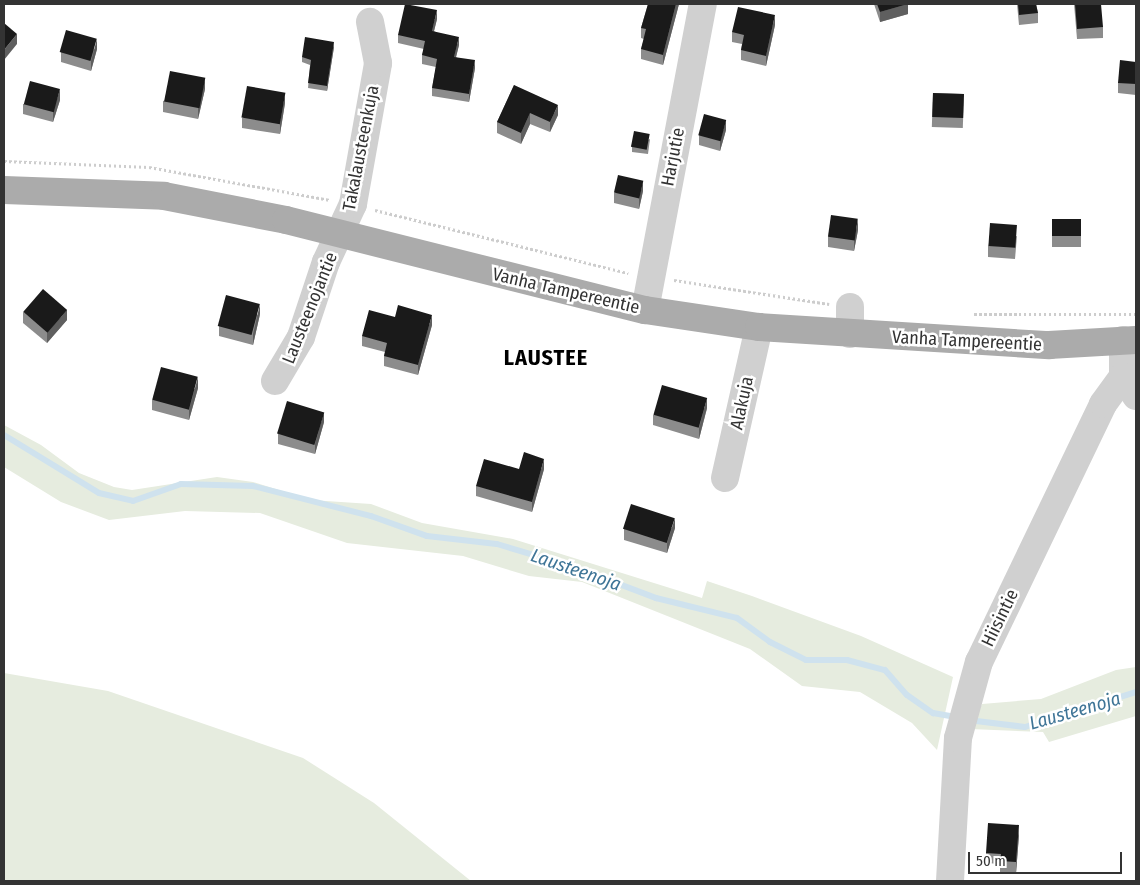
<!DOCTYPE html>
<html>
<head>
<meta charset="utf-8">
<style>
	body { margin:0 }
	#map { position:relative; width:1140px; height:885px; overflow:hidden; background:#fff; font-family:"Fira Sans Condensed",sans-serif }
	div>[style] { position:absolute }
	.green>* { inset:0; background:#e6ecdf }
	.stream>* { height:6px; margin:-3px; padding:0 3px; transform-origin:3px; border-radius:3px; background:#cfe2ee }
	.path>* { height:3px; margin-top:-1.5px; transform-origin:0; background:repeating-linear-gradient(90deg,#cdcdcd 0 2.5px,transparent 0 5px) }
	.minor>* { height:28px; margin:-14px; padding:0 14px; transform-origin:14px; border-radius:14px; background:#d0d0d0 }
	.major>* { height:28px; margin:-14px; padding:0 14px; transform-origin:14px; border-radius:14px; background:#ababab }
	.wall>* { inset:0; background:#8c8c8c; transform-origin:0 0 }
	.shaded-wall>* { inset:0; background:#5f5f5f }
	.building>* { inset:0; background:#1a1a1a; transform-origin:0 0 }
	span { translate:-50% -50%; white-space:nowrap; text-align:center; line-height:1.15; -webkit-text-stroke:5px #fff; paint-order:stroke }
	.street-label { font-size:18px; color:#333 }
	.water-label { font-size:19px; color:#3f7597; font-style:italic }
	.district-label { font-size:22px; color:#000; font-weight:700; letter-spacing:1px }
	.frame { position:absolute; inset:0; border:5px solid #333; pointer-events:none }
	.scale { position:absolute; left:968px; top:852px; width:154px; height:22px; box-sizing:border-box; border:2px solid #333; border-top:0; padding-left:6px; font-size:15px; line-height:18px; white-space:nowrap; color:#333; -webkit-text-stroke:4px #fff; paint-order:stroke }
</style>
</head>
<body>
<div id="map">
	<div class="green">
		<i style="clip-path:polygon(4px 425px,41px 445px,79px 473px,114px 487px,132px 490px,217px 477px,253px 482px,311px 500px,371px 504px,422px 523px,513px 539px,702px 598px,707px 581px,752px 596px,861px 636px,953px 677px,937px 750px,912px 723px,860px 692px,802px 686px,750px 649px,582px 582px,529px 576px,463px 556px,347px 543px,260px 513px,185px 511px,109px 520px,61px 502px,4px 467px)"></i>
		<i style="clip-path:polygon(1136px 667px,1136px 716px,1049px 742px,1043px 732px,970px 729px,982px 704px,1041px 699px,1116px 670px)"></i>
		<i style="clip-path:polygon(4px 673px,108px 691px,303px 758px,374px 803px,471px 881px,4px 881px)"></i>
	</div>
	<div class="stream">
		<i style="left:4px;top:435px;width:111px;rotate:31.4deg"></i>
		<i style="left:99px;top:493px;width:35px;rotate:13deg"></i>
		<i style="left:133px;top:501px;width:51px;rotate:-19.5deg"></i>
		<i style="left:181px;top:484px;width:72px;rotate:1.6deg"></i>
		<i style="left:253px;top:486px;width:122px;rotate:14.3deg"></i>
		<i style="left:371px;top:516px;width:59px;rotate:19.7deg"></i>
		<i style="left:427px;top:536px;width:70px;rotate:6.5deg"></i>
		<i style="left:497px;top:544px;width:80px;rotate:16.6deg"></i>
		<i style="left:574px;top:567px;width:88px;rotate:20.7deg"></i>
		<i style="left:656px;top:598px;width:83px;rotate:13.9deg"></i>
		<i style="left:737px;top:618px;width:41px;rotate:36deg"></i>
		<i style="left:770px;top:642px;width:40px;rotate:26.6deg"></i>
		<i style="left:806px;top:660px;width:41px"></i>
		<i style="left:847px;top:660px;width:39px;rotate:15deg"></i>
		<i style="left:885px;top:670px;width:33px;rotate:49deg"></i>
		<i style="left:907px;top:695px;width:32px;rotate:35deg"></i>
		<i style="left:933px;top:713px;width:23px;rotate:10deg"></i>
		<i style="left:968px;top:720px;width:57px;rotate:7deg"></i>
		<i style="left:1025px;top:727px;width:116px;rotate:-17.5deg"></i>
	</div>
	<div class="path">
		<i style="left:4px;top:161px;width:145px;rotate:2.4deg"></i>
		<i style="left:149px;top:167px;width:184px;rotate:10.3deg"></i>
		<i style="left:375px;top:210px;width:261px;rotate:14deg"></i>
		<i style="left:674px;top:280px;width:157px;rotate:8.8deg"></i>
		<i style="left:974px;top:314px;width:162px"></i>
	</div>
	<div class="minor">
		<i style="left:645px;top:310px;width:311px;rotate:-79.3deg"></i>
		<i style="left:850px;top:334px;width:27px;rotate:-90deg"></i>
		<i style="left:1123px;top:340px;width:36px;rotate:90deg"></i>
		<i style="left:1123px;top:376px;width:24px;rotate:57deg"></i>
		<i style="left:275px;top:381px;width:51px;rotate:-59.4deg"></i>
		<i style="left:301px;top:337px;width:79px;rotate:-71.6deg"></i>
		<i style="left:326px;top:262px;width:64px;rotate:-65deg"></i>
		<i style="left:353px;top:204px;width:143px;rotate:-79.9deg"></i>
		<i style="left:378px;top:63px;width:42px;rotate:-101deg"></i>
		<i style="left:725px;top:478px;width:155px;rotate:-77.3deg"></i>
		<i style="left:950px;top:881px;width:143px;rotate:-86.8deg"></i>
		<i style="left:958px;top:738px;width:79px;rotate:-74.6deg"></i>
		<i style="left:979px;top:662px;width:286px;rotate:-64.3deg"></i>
		<i style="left:1103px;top:404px;width:34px;rotate:-54deg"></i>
	</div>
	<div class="major">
		<i style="left:4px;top:190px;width:160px;rotate:2.1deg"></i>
		<i style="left:164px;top:196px;width:124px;rotate:11.1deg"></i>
		<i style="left:286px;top:220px;width:370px;rotate:14.1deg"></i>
		<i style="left:645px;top:310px;width:115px;rotate:8.5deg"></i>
		<i style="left:759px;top:327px;width:291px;rotate:3.6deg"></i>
		<i style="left:1049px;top:345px;width:87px;rotate:-3.3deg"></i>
	</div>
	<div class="wall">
		<i style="clip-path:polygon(648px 4px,679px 4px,663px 65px,641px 59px,641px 49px,644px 39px,641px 38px,641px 28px)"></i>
		<i style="clip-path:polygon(874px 4px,908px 4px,908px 14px,880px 22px)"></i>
		<i style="clip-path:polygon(1017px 4px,1036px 4px,1038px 13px,1038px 23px,1019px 25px)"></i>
		<i style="clip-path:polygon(1074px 4px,1092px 4px,1103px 27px,1103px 38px,1077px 39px)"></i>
		<i style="clip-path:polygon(437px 19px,434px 31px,459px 45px,456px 57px,475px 68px,469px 102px,432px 96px,432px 88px,436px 67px,422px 64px,422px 55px,424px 49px,398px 43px,398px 35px)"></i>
		<i style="clip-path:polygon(775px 25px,766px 66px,741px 60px,741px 50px,742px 44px,732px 42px,732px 32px)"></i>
		<i style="clip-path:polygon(334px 47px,327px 91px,308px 88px,310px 65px,302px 62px,302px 57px)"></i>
		<i style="clip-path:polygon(97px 49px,91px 71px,61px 62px,61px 52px)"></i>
		<i style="clip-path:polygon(1136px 62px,1136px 95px,1118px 93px,1118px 83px)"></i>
		<i style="clip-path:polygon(514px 85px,558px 115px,550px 132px,530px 124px,521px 144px,497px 133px,497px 122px)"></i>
		<i style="clip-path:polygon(205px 89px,198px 119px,163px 112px,163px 101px)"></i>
		<i style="left:933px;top:93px;width:31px;height:34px;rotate:2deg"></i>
		<i style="clip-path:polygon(60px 100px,53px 122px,23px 114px,23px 104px)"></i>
		<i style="clip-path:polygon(285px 103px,280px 134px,242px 128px,242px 118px)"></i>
		<i style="clip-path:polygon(726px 130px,720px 151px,699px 145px,699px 135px)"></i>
		<i style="clip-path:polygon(650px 139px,648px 154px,632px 152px,632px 147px)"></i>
		<i style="clip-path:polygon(643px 191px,639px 209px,614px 203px,614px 193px)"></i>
		<i style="left:1052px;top:219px;width:29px;height:28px"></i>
		<i style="clip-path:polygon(858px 230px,854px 251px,828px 247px,828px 237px)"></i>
		<i style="clip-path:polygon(1017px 236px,1015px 259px,988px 257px,988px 246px)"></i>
		<i style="clip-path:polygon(23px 312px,67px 320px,47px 343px,23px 323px)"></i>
		<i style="clip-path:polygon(260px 314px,253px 345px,219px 336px,219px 326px)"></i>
		<i style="clip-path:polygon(395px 317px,432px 325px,418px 375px,384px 366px,384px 356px,385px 352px,362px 346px,362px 336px)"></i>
		<i style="clip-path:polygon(198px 388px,189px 420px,152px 410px,152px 400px)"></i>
		<i style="clip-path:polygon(707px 408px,699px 439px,653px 425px,653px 415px)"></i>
		<i style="clip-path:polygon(324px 422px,315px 454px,278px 444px,278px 434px)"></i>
		<i style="clip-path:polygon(519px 469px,544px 469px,532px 512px,476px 496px,476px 486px)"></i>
		<i style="clip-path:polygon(675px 528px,667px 553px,624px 540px,624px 529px)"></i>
		<i style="clip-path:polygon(1019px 835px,1016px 873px,1000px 872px,1000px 864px,986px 863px,986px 853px)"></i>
	</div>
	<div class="shaded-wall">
		<i style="clip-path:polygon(676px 4px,679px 4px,663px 65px,663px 55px)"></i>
		<i style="clip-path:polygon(908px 4px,908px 14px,880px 22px,880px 12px)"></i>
		<i style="clip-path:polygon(437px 10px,437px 19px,432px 39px,432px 31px)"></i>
		<i style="clip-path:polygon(775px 15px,775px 25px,766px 66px,766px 56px)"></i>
		<i style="clip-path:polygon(17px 34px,17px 44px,4px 60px,4px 50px)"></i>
		<i style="clip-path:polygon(459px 37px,459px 45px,454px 65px,454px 57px)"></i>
		<i style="clip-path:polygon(97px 39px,97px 49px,91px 71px,91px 61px)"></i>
		<i style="clip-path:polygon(334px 42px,334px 47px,327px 91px,327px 86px)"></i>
		<i style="clip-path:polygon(475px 60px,475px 68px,469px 102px,469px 94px)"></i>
		<i style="clip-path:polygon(205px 78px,205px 89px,198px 119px,198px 109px)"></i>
		<i style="clip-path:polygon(60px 89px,60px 100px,53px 122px,53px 112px)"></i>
		<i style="clip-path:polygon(285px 93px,285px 103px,280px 134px,280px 124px)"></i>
		<i style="clip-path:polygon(558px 105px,558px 115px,550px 132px,550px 122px)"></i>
		<i style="clip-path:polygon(530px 113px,530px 124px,521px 144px,521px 133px)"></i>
		<i style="clip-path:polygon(726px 120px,726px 130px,720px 151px,720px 141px)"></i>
		<i style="clip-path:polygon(643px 181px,643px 191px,639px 209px,639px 199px)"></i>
		<i style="clip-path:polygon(858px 219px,858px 230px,854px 251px,854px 241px)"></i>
		<i style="clip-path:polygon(260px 304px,260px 314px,253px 345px,253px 334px)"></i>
		<i style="clip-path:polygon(67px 310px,67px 320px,47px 343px,47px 333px)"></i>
		<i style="clip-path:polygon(432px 315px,432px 325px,418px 375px,418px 365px)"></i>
		<i style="clip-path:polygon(198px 377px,198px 388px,189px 420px,189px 410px)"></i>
		<i style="clip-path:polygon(707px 398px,707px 408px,699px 439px,699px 428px)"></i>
		<i style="clip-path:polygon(324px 412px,324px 422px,315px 454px,315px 444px)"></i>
		<i style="clip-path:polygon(544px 459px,544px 469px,532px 512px,532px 502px)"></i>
		<i style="clip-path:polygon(675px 518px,675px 528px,667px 553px,667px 543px)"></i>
		<i style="clip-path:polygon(1019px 825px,1019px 835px,1016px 873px,1016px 862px)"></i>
	</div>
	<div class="building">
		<i style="clip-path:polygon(405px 4px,437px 10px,432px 31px,459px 37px,454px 57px,475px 60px,469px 94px,432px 88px,437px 59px,422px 55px,425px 41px,398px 35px)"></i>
		<i style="clip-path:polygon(648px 4px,676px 4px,663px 55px,641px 49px,646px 29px,641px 28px)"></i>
		<i style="clip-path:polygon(877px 4px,908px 4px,880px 12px)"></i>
		<i style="clip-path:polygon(1018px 4px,1036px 4px,1038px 13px,1019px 15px)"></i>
		<i style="clip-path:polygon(1075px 4px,1092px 4px,1093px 5px,1101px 4px,1103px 27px,1077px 29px)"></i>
		<i style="clip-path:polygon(738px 7px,775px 15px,766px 56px,741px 50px,744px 35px,732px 32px)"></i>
		<i style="clip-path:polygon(4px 23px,17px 34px,4px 50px)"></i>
		<i style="left:66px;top:30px;width:32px;height:23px;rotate:16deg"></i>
		<i style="clip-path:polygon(305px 37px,334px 42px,327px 86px,308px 83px,311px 60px,302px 57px)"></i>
		<i style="clip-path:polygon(1120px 60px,1136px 62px,1136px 84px,1118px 83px)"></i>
		<i style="left:170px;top:71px;width:36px;height:31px;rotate:11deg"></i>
		<i style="left:30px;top:81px;width:31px;height:24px;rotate:15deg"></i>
		<i style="clip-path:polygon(514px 85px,558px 105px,550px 122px,530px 113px,521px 133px,497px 122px)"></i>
		<i style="left:247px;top:86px;width:39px;height:32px;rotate:10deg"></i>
		<i style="left:933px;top:93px;width:31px;height:24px;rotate:2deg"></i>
		<i style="left:704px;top:114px;width:23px;height:22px;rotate:15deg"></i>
		<i style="left:634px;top:131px;width:16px;height:16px;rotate:11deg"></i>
		<i style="left:618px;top:175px;width:26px;height:18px;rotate:13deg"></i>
		<i style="left:831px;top:215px;width:27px;height:22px;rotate:8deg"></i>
		<i style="left:1052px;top:219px;width:29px;height:17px"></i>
		<i style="left:990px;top:223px;width:27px;height:23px;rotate:4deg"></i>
		<i style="left:43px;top:289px;width:32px;height:30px;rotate:41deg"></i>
		<i style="left:226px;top:295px;width:35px;height:32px;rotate:15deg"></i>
		<i style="clip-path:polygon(398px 305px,432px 315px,418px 365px,384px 356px,387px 343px,362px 336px,369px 310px,395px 317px)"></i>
		<i style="left:161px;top:367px;width:38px;height:34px;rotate:15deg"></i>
		<i style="left:662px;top:385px;width:47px;height:31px;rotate:16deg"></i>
		<i style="left:287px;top:401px;width:39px;height:34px;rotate:17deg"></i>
		<i style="clip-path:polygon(524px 452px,544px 459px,532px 502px,476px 486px,484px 459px,519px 469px)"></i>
		<i style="left:631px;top:504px;width:46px;height:26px;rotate:18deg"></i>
		<i style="clip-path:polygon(988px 823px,1019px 825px,1016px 862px,1000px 861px,1001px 854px,986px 853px)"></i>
	</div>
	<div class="street-label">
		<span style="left:361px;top:148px;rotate:-79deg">Takalausteenkuja</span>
		<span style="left:673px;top:157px;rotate:-79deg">Harjutie</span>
		<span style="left:566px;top:291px;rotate:13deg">Vanha Tampereentie</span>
		<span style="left:310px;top:308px;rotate:-68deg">Lausteenojantie</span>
		<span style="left:967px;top:341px;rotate:3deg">Vanha Tampereentie</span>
		<span style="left:742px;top:403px;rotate:-78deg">Alakuja</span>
		<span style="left:1000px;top:618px;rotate:-64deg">Hiisintie</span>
	</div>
	<div class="water-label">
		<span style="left:576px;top:570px;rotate:19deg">Lausteenoja</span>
		<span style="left:1075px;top:711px;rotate:-16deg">Lausteenoja</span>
	</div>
	<div class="district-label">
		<span style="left:546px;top:358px">LAUSTEE</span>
	</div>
	<div class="frame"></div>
	<div class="scale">50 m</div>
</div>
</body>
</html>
